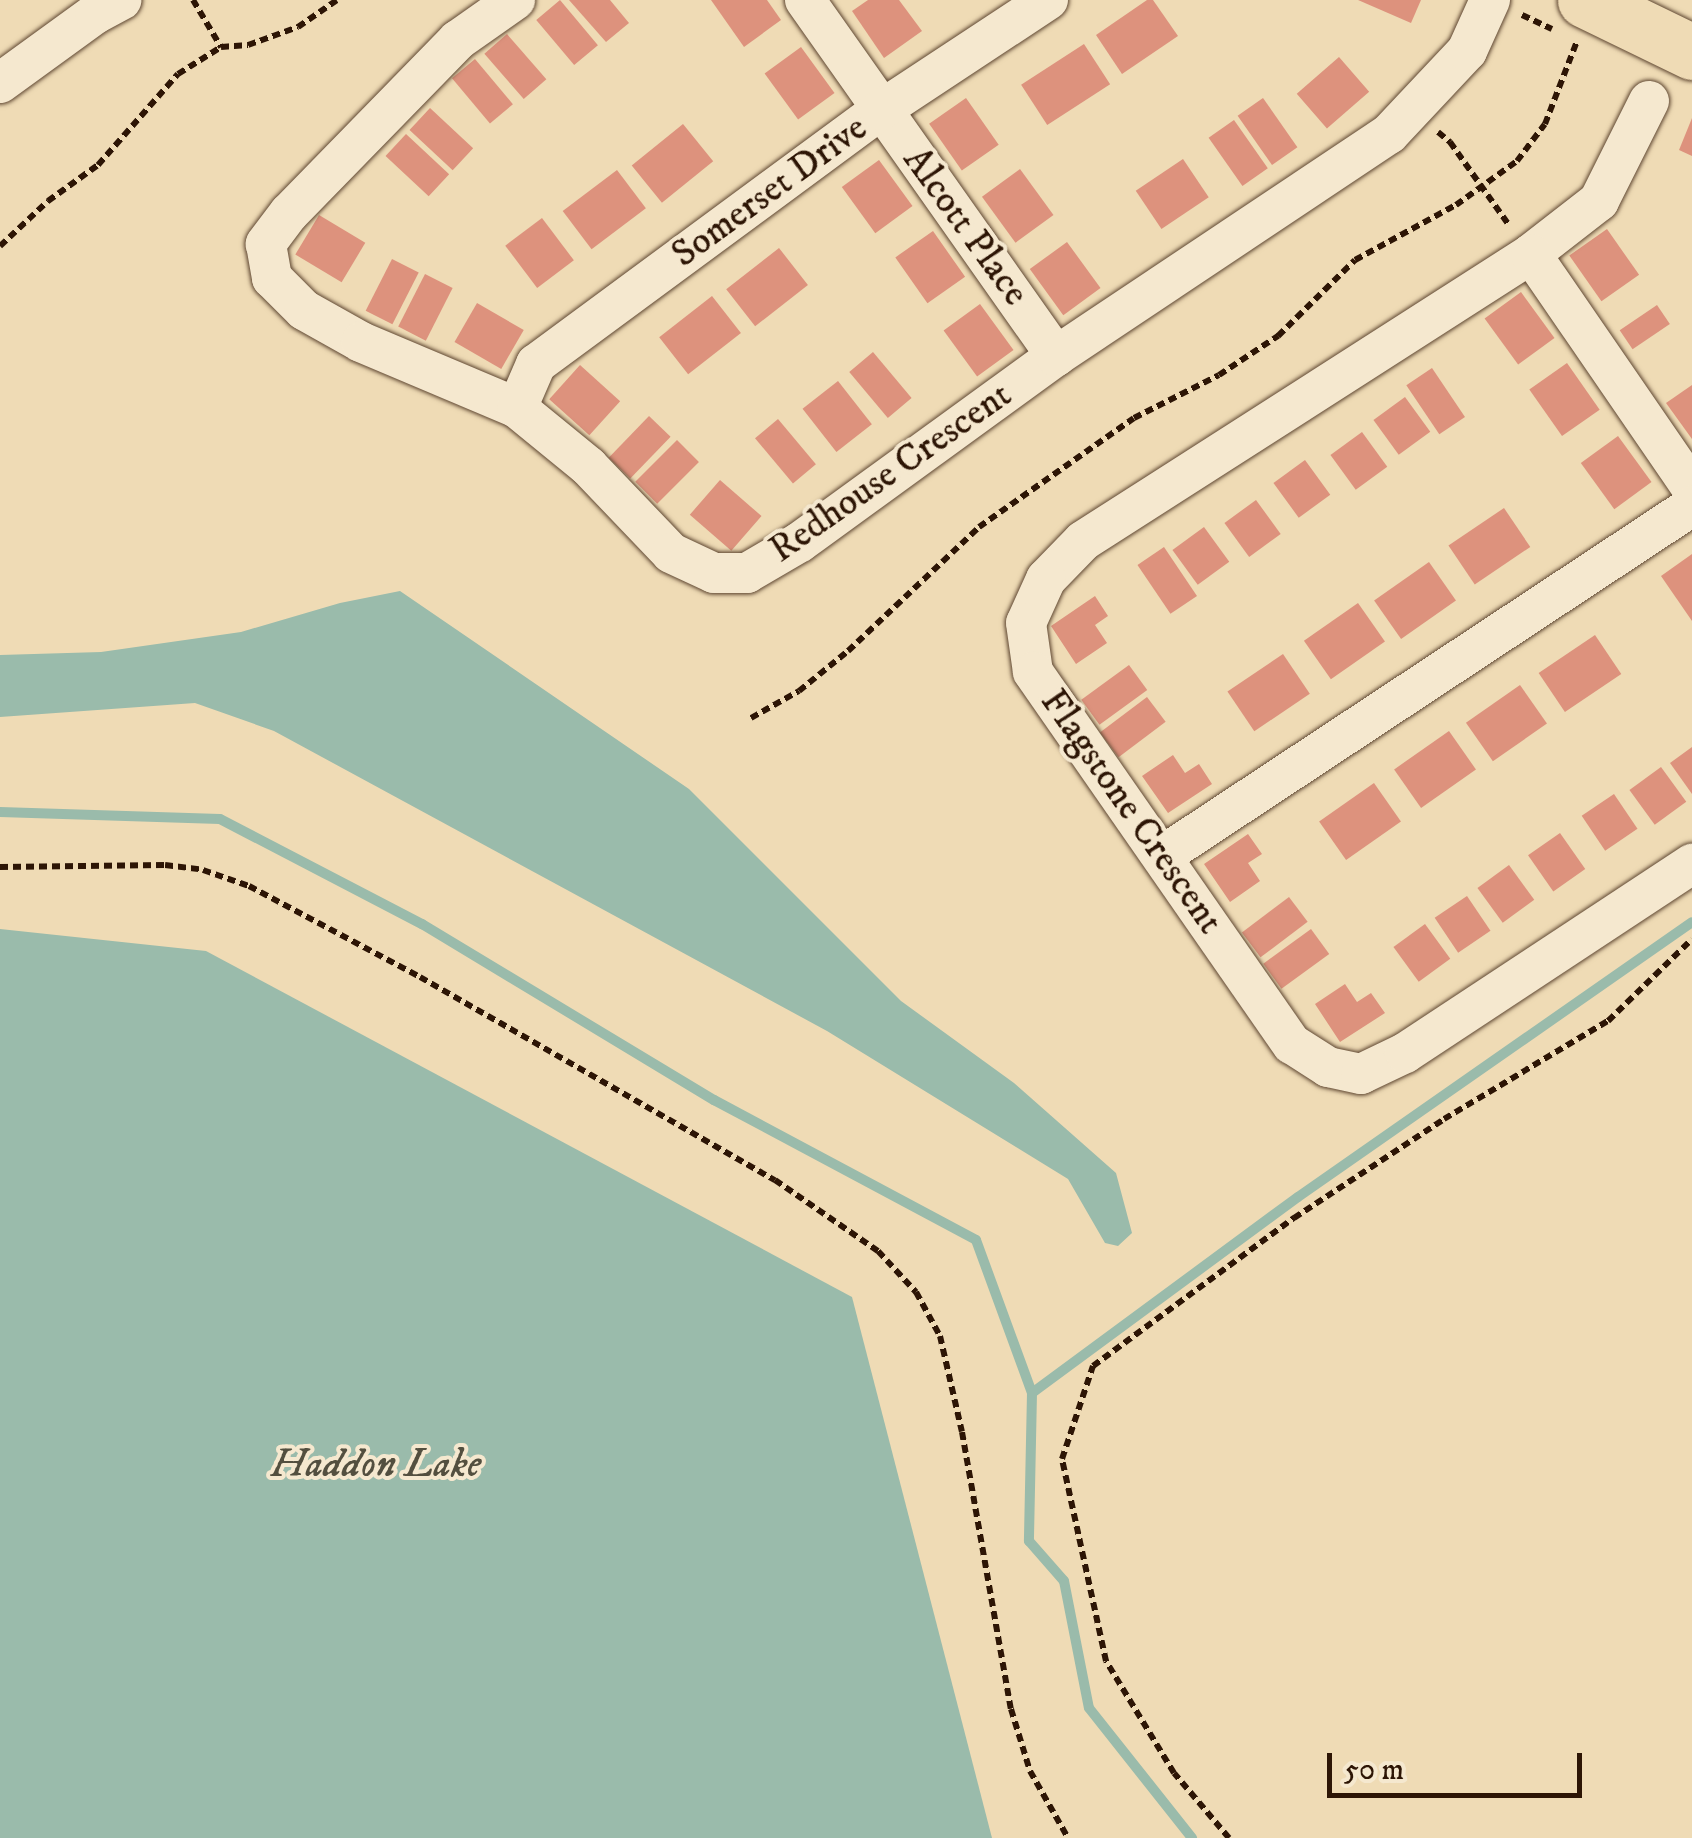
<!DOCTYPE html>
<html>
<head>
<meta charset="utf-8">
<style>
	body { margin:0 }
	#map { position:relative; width:1692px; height:1838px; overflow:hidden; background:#efdbb5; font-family:"IM FELL DW Pica",serif }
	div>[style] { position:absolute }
	.water>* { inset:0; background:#9abbab }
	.stream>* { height:10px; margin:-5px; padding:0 5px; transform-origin:5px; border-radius:5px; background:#9abbab }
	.building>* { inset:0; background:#dd927d; transform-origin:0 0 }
	.path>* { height:6px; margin-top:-3px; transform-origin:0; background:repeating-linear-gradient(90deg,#2d1505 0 8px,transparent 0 13px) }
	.roads { filter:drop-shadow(0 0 2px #5e4631) drop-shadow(0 0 2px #5e4631) }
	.street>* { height:40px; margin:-20px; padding:0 20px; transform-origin:20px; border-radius:20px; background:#f5e8cf }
	.primary>* { height:55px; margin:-27.5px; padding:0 27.5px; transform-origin:27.5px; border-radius:27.5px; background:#efdbb5 }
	span { translate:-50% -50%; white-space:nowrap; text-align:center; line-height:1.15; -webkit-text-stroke:8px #f5e8cf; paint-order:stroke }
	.street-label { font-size:38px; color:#2d1505 }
	.water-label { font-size:40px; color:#534f3f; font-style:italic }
	.scale { position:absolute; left:1327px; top:1753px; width:255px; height:45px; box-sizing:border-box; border:5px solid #2d1505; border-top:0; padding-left:12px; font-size:30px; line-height:35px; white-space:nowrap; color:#2d1505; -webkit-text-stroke:8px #f5e8cf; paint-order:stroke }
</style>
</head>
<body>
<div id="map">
	<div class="water">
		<i style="clip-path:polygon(400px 591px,689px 789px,901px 1001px,1014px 1083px,1116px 1173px,1132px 1233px,1118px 1246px,1105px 1243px,1068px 1179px,827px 1031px,274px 731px,195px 703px,0 717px,0 655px,101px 652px,241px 632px,340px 603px)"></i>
		<i style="clip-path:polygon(0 929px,206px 951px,852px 1297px,992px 1838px,0 1838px)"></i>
	</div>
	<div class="stream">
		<i style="left:0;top:812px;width:220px;rotate:1.8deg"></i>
		<i style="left:220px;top:819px;width:228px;rotate:27.5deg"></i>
		<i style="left:422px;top:924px;width:341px;rotate:31.1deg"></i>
		<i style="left:714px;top:1100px;width:297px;rotate:28.1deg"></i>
		<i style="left:976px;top:1240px;width:163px;rotate:69.9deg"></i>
		<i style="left:1032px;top:1393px;width:148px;rotate:91.2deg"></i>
		<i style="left:1029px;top:1541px;width:53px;rotate:48.8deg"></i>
		<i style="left:1064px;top:1581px;width:129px;rotate:78.9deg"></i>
		<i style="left:1089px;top:1708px;width:166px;rotate:51.6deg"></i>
		<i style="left:1032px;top:1393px;width:330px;rotate:-36.4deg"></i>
		<i style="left:1298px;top:1197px;width:480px;rotate:-34.9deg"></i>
	</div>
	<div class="building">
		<i style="left:560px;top:0;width:59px;height:31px;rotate:50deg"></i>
		<i style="clip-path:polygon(569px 0,610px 0,629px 23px,606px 42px)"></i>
		<i style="clip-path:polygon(711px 0,767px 0,781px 20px,744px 47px)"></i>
		<i style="clip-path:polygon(868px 0,899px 0,922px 31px,884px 58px,852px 11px)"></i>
		<i style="clip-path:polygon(1147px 0,1153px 0,1178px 36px,1122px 74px,1096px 35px)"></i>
		<i style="clip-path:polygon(1358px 0,1421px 0,1411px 23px)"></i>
		<i style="left:507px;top:34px;width:60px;height:30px;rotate:49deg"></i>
		<i style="left:1084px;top:44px;width:48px;height:75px;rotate:57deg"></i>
		<i style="left:801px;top:47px;width:57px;height:45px;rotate:54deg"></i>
		<i style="left:1339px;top:57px;width:46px;height:56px;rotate:49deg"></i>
		<i style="left:475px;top:59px;width:59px;height:30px;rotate:50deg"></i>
		<i style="left:966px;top:98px;width:57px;height:45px;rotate:55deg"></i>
		<i style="left:1263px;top:98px;width:60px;height:31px;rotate:55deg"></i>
		<i style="left:430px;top:108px;width:59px;height:30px;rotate:43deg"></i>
		<i style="clip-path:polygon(1692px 118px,1692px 156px,1679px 150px)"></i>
		<i style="left:1234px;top:120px;width:59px;height:31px;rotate:55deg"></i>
		<i style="left:683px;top:124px;width:48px;height:66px;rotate:51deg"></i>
		<i style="left:406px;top:134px;width:59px;height:30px;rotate:43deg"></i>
		<i style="left:1183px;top:159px;width:46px;height:57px;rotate:56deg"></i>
		<i style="left:879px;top:160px;width:57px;height:46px;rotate:54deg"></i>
		<i style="left:1020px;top:169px;width:57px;height:47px;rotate:54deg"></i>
		<i style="left:617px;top:170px;width:48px;height:68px;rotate:53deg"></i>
		<i style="left:319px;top:215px;width:54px;height:46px;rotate:31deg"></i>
		<i style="left:542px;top:218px;width:53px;height:46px;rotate:53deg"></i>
		<i style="left:1607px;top:229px;width:56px;height:46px;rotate:55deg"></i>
		<i style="left:933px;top:231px;width:56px;height:46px;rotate:55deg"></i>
		<i style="left:1067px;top:242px;width:57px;height:46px;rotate:54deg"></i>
		<i style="left:779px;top:248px;width:47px;height:67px;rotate:52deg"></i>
		<i style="left:392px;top:259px;width:30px;height:58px;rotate:27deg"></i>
		<i style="left:425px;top:274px;width:31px;height:59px;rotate:27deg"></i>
		<i style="left:1521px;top:292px;width:57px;height:45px;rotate:54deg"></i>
		<i style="left:712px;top:296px;width:47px;height:67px;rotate:52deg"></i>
		<i style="left:477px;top:303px;width:54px;height:45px;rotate:30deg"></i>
		<i style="left:980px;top:304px;width:57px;height:45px;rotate:54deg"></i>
		<i style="left:1657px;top:305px;width:23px;height:45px;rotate:56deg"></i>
		<i style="left:873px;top:352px;width:60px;height:31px;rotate:50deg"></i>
		<i style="left:1567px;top:363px;width:57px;height:46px;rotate:55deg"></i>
		<i style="left:580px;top:365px;width:54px;height:46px;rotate:42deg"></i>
		<i style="left:1432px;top:368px;width:59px;height:31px;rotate:56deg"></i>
		<i style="left:838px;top:381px;width:55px;height:45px;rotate:52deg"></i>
		<i style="clip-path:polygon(1692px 385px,1692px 439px,1666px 403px)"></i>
		<i style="left:1405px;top:397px;width:43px;height:39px;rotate:54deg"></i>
		<i style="left:649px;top:416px;width:30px;height:58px;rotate:44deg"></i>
		<i style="left:778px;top:419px;width:59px;height:30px;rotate:50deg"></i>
		<i style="left:1362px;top:432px;width:43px;height:39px;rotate:54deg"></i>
		<i style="left:1618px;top:436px;width:57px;height:46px;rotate:54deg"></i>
		<i style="left:677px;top:440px;width:31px;height:59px;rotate:45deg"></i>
		<i style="left:1305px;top:460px;width:43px;height:39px;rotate:54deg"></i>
		<i style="left:720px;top:480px;width:55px;height:46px;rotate:41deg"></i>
		<i style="left:1256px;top:500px;width:42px;height:39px;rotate:54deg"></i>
		<i style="left:1504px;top:508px;width:47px;height:67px;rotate:56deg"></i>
		<i style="left:1204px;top:527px;width:43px;height:39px;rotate:54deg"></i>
		<i style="left:1164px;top:547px;width:59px;height:32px;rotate:56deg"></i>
		<i style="clip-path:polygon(1692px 554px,1692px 621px,1661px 576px)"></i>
		<i style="left:1429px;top:562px;width:47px;height:67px;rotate:55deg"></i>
		<i style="clip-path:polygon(1095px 596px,1108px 616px,1095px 625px,1107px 643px,1076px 664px,1051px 626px)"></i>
		<i style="left:1358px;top:603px;width:47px;height:66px;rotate:55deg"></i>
		<i style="left:1595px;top:635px;width:47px;height:68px;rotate:56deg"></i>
		<i style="left:1283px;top:654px;width:48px;height:67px;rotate:56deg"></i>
		<i style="left:1129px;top:665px;width:31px;height:59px;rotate:54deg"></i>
		<i style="left:1520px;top:685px;width:47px;height:66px;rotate:55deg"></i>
		<i style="left:1147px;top:697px;width:31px;height:59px;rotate:53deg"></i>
		<i style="left:1449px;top:731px;width:47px;height:67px;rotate:55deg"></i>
		<i style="clip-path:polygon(1692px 747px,1692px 794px,1670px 763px)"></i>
		<i style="clip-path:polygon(1173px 755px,1185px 773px,1199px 764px,1212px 784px,1168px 813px,1142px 776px)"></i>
		<i style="left:1661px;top:767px;width:43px;height:39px;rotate:54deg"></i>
		<i style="left:1374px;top:783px;width:47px;height:67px;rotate:55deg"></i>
		<i style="left:1614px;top:794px;width:42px;height:39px;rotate:56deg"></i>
		<i style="left:1560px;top:833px;width:44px;height:39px;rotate:55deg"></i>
		<i style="clip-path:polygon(1248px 834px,1262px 854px,1248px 863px,1260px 881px,1230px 902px,1204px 864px)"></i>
		<i style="left:1509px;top:865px;width:43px;height:39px;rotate:54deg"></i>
		<i style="left:1467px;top:896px;width:42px;height:39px;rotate:56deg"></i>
		<i style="left:1289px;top:897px;width:31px;height:59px;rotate:53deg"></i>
		<i style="left:1425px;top:924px;width:43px;height:39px;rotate:54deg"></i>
		<i style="left:1311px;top:929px;width:31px;height:59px;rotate:54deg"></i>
		<i style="clip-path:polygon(1345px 984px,1357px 1002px,1371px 993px,1385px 1013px,1340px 1042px,1315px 1004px)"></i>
	</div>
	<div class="path">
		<i style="left:193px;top:0;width:55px;rotate:59.2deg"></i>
		<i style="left:1522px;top:15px;width:33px;rotate:25deg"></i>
		<i style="left:1438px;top:132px;width:16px;rotate:40deg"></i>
		<i style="left:1450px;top:142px;width:102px;rotate:54.6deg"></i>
		<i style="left:0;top:246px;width:66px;rotate:-43.2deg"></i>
		<i style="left:48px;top:201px;width:62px;rotate:-35.8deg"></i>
		<i style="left:98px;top:165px;width:121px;rotate:-48.7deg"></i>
		<i style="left:178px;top:74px;width:51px;rotate:-32.1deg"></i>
		<i style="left:221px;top:47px;width:27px;rotate:-4deg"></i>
		<i style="left:248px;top:45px;width:53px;rotate:-19.8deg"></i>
		<i style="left:298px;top:27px;width:47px;rotate:-34.7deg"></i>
		<i style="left:751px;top:718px;width:55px;rotate:-29.4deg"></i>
		<i style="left:799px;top:691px;width:63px;rotate:-39.2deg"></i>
		<i style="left:848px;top:651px;width:180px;rotate:-43.4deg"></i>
		<i style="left:979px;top:527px;width:189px;rotate:-35.1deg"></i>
		<i style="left:1134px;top:418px;width:95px;rotate:-26.8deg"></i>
		<i style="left:1219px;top:375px;width:71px;rotate:-33.5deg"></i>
		<i style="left:1278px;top:336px;width:108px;rotate:-44.6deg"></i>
		<i style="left:1355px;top:260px;width:115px;rotate:-28.6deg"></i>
		<i style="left:1456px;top:205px;width:75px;rotate:-35.8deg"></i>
		<i style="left:1517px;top:161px;width:46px;rotate:-52.9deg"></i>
		<i style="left:1545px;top:124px;width:89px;rotate:-68.9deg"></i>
		<i style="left:0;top:867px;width:165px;rotate:-0.7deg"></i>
		<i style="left:165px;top:865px;width:38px;rotate:7deg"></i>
		<i style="left:203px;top:870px;width:49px;rotate:19.2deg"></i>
		<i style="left:249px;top:886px;width:194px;rotate:28deg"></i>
		<i style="left:420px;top:977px;width:409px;rotate:29.8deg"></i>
		<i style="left:775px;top:1180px;width:125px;rotate:34.6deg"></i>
		<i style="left:878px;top:1251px;width:56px;rotate:47.2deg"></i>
		<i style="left:916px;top:1292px;width:50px;rotate:61.4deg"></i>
		<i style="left:940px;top:1336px;width:98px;rotate:77.1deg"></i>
		<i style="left:962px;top:1432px;width:281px;rotate:80deg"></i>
		<i style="left:1011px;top:1709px;width:65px;rotate:73deg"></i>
		<i style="left:1030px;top:1771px;width:77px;rotate:60.4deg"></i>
		<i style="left:1229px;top:1838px;width:85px;rotate:-130.2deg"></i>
		<i style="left:1174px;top:1773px;width:131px;rotate:-121.3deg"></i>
		<i style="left:1106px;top:1661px;width:207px;rotate:-102.3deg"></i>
		<i style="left:1062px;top:1459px;width:98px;rotate:-71.6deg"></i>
		<i style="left:1093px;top:1366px;width:250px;rotate:-36.4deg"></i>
		<i style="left:1294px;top:1218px;width:180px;rotate:-33.4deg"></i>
		<i style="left:1444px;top:1119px;width:191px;rotate:-30.9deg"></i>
		<i style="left:1608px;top:1021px;width:117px;rotate:-44.3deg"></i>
	</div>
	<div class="roads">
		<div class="street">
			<i style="left:515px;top:0;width:70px;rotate:144.9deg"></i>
			<i style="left:458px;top:40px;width:242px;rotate:134.3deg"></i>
			<i style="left:289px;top:213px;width:39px;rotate:127deg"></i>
			<i style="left:266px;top:244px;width:35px;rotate:80deg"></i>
			<i style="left:272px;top:278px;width:45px;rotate:45deg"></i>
			<i style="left:304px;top:310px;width:65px;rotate:29.3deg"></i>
			<i style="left:361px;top:342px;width:169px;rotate:22.9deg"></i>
			<i style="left:517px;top:408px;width:92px;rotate:39.2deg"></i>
			<i style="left:588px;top:466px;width:120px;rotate:46.3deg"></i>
			<i style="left:671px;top:553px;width:47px;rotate:24.9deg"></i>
			<i style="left:714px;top:573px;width:33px"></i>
			<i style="left:747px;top:573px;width:61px;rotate:-30.3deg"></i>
			<i style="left:800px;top:542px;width:316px;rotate:-36deg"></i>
			<i style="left:1056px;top:356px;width:400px;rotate:-33.7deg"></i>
			<i style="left:1389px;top:134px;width:114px;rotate:-46.8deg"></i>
			<i style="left:1467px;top:51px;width:56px;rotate:-65.7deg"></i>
			<i style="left:805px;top:0;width:436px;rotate:54.8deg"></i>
			<i style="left:0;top:83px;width:117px;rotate:-36deg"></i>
			<i style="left:95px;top:14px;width:30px;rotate:-28deg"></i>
			<i style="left:1649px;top:101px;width:112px;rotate:116.6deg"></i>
			<i style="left:1599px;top:201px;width:86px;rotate:142.1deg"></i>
			<i style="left:1531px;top:254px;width:532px;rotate:147.36deg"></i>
			<i style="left:1083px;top:541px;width:53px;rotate:134.2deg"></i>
			<i style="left:1046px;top:579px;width:48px;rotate:114.4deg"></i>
			<i style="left:1026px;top:623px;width:49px;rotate:81.9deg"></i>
			<i style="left:1033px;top:672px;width:453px;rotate:55.2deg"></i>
			<i style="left:1292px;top:1044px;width:43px;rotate:32.6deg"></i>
			<i style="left:1328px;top:1067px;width:34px;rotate:12deg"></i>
			<i style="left:1361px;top:1074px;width:49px;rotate:-25.5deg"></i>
			<i style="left:1405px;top:1053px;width:344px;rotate:-33.4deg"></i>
			<i style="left:1531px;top:254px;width:284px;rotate:55.5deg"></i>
			<i style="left:517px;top:408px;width:48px;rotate:-66.6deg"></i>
			<i style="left:536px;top:364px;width:428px;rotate:-36.4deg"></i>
			<i style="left:881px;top:110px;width:200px;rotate:-33.4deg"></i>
			<i style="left:1162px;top:856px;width:635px;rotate:-33.44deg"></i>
		</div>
		<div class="primary">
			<i style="left:1585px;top:0;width:119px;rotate:25.9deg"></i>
		</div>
	</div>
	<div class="street-label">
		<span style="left:770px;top:192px;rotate:-36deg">Somerset Drive</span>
		<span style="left:965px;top:227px;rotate:54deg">Alcott Place</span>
		<span style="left:891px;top:473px;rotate:-35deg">Redhouse Crescent</span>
		<span style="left:1131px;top:812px;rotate:55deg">Flagstone Crescent</span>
	</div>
	<div class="water-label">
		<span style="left:376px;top:1465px">Haddon Lake</span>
	</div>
	<div class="scale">50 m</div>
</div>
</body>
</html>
